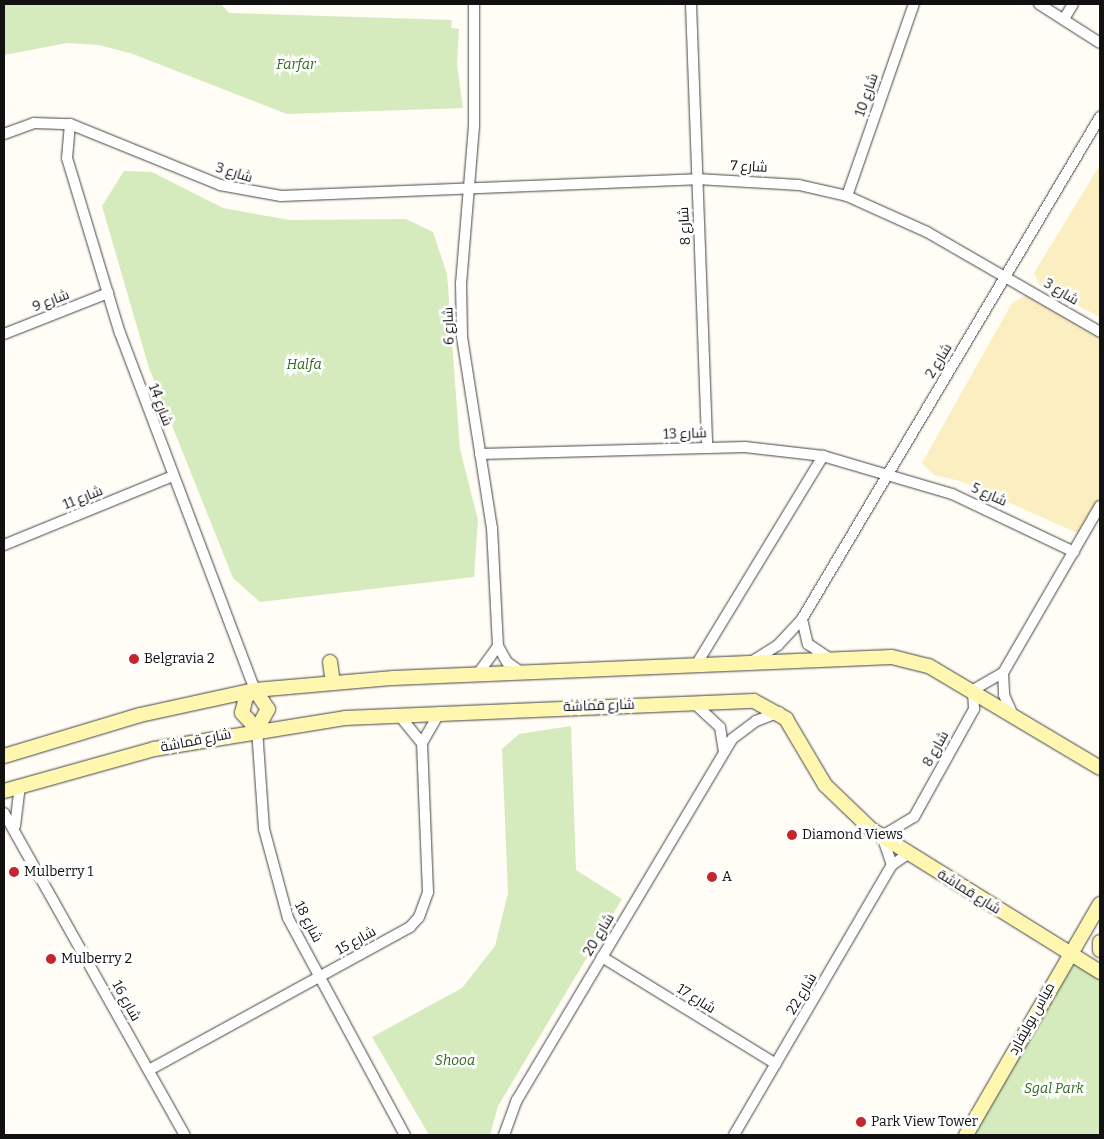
<!DOCTYPE html>
<html>
<head>
<meta charset="utf-8">
<style>
	body { margin:0 }
	#map { position:relative; width:1104px; height:1139px; overflow:hidden; background:#fffdf5; font-family:Bitter,Cairo,serif }
	div>[style] { position:absolute }
	.green>* { inset:0; background:#d5ebbd }
	.sand>* { inset:0; background:#fbeec1 }
	.roads { filter:drop-shadow(0 0 1px #444) drop-shadow(0 0 1px #444) }
	.street>* { height:10px; margin:-5px; padding:0 5px; transform-origin:5px; border-radius:5px; background:#fff }
	.secondary>* { height:14px; margin:-7px; padding:0 7px; transform-origin:7px; border-radius:7px; background:#fff6b0 }
	.dots>* { width:14px; height:14px; translate:-50% -50%; box-sizing:border-box; border:2px solid #fff; border-radius:50% }
	span { translate:-50% -50%; white-space:nowrap; text-align:center; line-height:1.15; -webkit-text-stroke:5px #fff; paint-order:stroke }
	.park-label { font-size:14px; color:#2f6b1f; font-style:italic }
	.street-label { font-size:14px; color:#111 }
	.poi-label { font-size:14px; color:#111 }
	.left { translate:0 -50%; text-align:left }
	.frame { position:absolute; inset:0; border:5px solid #111; pointer-events:none }
</style>
</head>
<body>
<div id="map">
	<div class="green">
		<i style="clip-path:polygon(4px 4px,221px 4px,229px 13px,452px 20px,451px 28px,459px 29px,457px 65px,463px 108px,287px 114px,133px 54px,99px 45px,67px 43px,4px 55px)"></i>
		<i style="clip-path:polygon(124px 171px,152px 172px,223px 208px,289px 220px,406px 219px,433px 232px,447px 274px,460px 449px,478px 520px,474px 577px,260px 602px,233px 578px,149px 368px,102px 206px)"></i>
		<i style="clip-path:polygon(571px 726px,576px 870px,622px 899px,498px 1106px,490px 1135px,429px 1135px,372px 1037px,462px 988px,495px 946px,508px 893px,502px 749px,519px 734px)"></i>
		<i style="clip-path:polygon(1072px 963px,1100px 979px,1100px 1135px,973px 1135px)"></i>
	</div>
	<div class="sand">
		<i style="clip-path:polygon(1100px 165px,1100px 317px,1040px 286px,1034px 273px)"></i>
		<i style="clip-path:polygon(1026px 295px,1100px 337px,1100px 519px,1082px 535px,960px 481px,934px 475px,922px 463px,1012px 303px)"></i>
	</div>
	<div class="roads">
		<div class="street">
			<i style="left:474px;top:4px;width:122px;rotate:90deg"></i>
			<i style="left:474px;top:126px;width:158px;rotate:94.7deg"></i>
			<i style="left:461px;top:283px;width:54px;rotate:88.9deg"></i>
			<i style="left:462px;top:337px;width:193px;rotate:81.1deg"></i>
			<i style="left:492px;top:528px;width:118px;rotate:87.1deg"></i>
			<i style="left:498px;top:646px;width:18px;rotate:61deg"></i>
			<i style="left:507px;top:662px;width:19px;rotate:36deg"></i>
			<i style="left:691px;top:4px;width:443px;rotate:87.9deg"></i>
			<i style="left:1039px;top:4px;width:72px;rotate:32.6deg"></i>
			<i style="left:1064px;top:19px;width:17px;rotate:-59deg"></i>
			<i style="left:70px;top:124px;width:34px;rotate:95deg"></i>
			<i style="left:67px;top:158px;width:183px;rotate:73.2deg"></i>
			<i style="left:120px;top:333px;width:382px;rotate:69.3deg"></i>
			<i style="left:4px;top:134px;width:32px;rotate:-20deg"></i>
			<i style="left:34px;top:123px;width:36px;rotate:2deg"></i>
			<i style="left:70px;top:124px;width:162px;rotate:22.1deg"></i>
			<i style="left:220px;top:185px;width:62px;rotate:10.2deg"></i>
			<i style="left:281px;top:196px;width:416px;rotate:-2.3deg"></i>
			<i style="left:697px;top:179px;width:102px;rotate:3.4deg"></i>
			<i style="left:799px;top:185px;width:49px;rotate:12.9deg"></i>
			<i style="left:847px;top:196px;width:88px;rotate:24.2deg"></i>
			<i style="left:927px;top:232px;width:200px;rotate:30deg"></i>
			<i style="left:847px;top:196px;width:203px;rotate:-70.8deg"></i>
			<i style="left:4px;top:334px;width:112px;rotate:-21.5deg"></i>
			<i style="left:480px;top:454px;width:265px;rotate:-1.5deg"></i>
			<i style="left:745px;top:447px;width:79px;rotate:6.6deg"></i>
			<i style="left:823px;top:456px;width:134px;rotate:16.4deg"></i>
			<i style="left:952px;top:494px;width:135px;rotate:25.4deg"></i>
			<i style="left:4px;top:545px;width:183px;rotate:-22.2deg"></i>
			<i style="left:802px;top:619px;width:26px;rotate:77deg"></i>
			<i style="left:808px;top:644px;width:25px;rotate:34deg"></i>
			<i style="left:751px;top:662px;width:32px;rotate:-32deg"></i>
			<i style="left:778px;top:645px;width:35px;rotate:-47deg"></i>
			<i style="left:802px;top:619px;width:584px;rotate:-59.31deg"></i>
			<i style="left:696px;top:665px;width:245px;rotate:-58.7deg"></i>
			<i style="left:1003px;top:673px;width:22px;rotate:87deg"></i>
			<i style="left:1004px;top:695px;width:22px;rotate:66deg"></i>
			<i style="left:477px;top:675px;width:36px;rotate:-54deg"></i>
			<i style="left:695px;top:704px;width:34px;rotate:43deg"></i>
			<i style="left:720px;top:727px;width:25px;rotate:81deg"></i>
			<i style="left:399px;top:715px;width:36px;rotate:51deg"></i>
			<i style="left:257px;top:729px;width:100px;rotate:86deg"></i>
			<i style="left:264px;top:829px;width:92px;rotate:74.9deg"></i>
			<i style="left:288px;top:918px;width:247px;rotate:61.7deg"></i>
			<i style="left:4px;top:813px;width:369px;rotate:60.7deg"></i>
			<i style="left:15px;top:826px;width:41px;rotate:-83deg"></i>
			<i style="left:892px;top:865px;width:31px;rotate:-109deg"></i>
			<i style="left:882px;top:836px;width:37px;rotate:-31deg"></i>
			<i style="left:914px;top:817px;width:124px;rotate:-60.9deg"></i>
			<i style="left:974px;top:709px;width:19px;rotate:-93deg"></i>
			<i style="left:973px;top:690px;width:34px;rotate:-30deg"></i>
			<i style="left:1003px;top:673px;width:193px;rotate:-59.9deg"></i>
			<i style="left:602px;top:957px;width:204px;rotate:31.6deg"></i>
			<i style="left:149px;top:1070px;width:298px;rotate:-28.7deg"></i>
			<i style="left:410px;top:927px;width:13px;rotate:-48deg"></i>
			<i style="left:419px;top:917px;width:27px;rotate:-70deg"></i>
			<i style="left:428px;top:892px;width:149px;rotate:-92.3deg"></i>
			<i style="left:422px;top:743px;width:36px;rotate:-60deg"></i>
			<i style="left:504px;top:1135px;width:37px;rotate:-70deg"></i>
			<i style="left:517px;top:1100px;width:420px;rotate:-59.2deg"></i>
			<i style="left:732px;top:739px;width:30px;rotate:-37deg"></i>
			<i style="left:756px;top:721px;width:25px;rotate:-21deg"></i>
			<i style="left:734px;top:1135px;width:313px;rotate:-59.7deg"></i>
			<i style="left:892px;top:865px;width:19px;rotate:-35deg"></i>
		</div>
		<div class="secondary">
			<i style="left:330px;top:662px;width:21px;rotate:82deg"></i>
			<i style="left:255px;top:690px;width:23px;rotate:56deg"></i>
			<i style="left:268px;top:709px;width:23px;rotate:119deg"></i>
			<i style="left:257px;top:729px;width:22px;rotate:-133deg"></i>
			<i style="left:242px;top:713px;width:16px;rotate:-76deg"></i>
			<i style="left:246px;top:697px;width:11px;rotate:-38deg"></i>
			<i style="left:4px;top:756px;width:142px;rotate:-16.8deg"></i>
			<i style="left:140px;top:715px;width:118px;rotate:-12.3deg"></i>
			<i style="left:255px;top:690px;width:139px;rotate:-5deg"></i>
			<i style="left:393px;top:678px;width:499px;rotate:-2.4deg"></i>
			<i style="left:892px;top:657px;width:38px;rotate:14deg"></i>
			<i style="left:929px;top:666px;width:199px;rotate:30.8deg"></i>
			<i style="left:4px;top:791px;width:156px;rotate:-15.6deg"></i>
			<i style="left:154px;top:749px;width:193px;rotate:-9.2deg"></i>
			<i style="left:345px;top:718px;width:409px;rotate:-2.4deg"></i>
			<i style="left:754px;top:701px;width:37px;rotate:29deg"></i>
			<i style="left:786px;top:719px;width:77px;rotate:59.4deg"></i>
			<i style="left:825px;top:785px;width:65px;rotate:43.8deg"></i>
			<i style="left:872px;top:830px;width:269px;rotate:31.9deg"></i>
			<i style="left:1100px;top:942px;width:8px;rotate:90deg"></i>
			<i style="left:966px;top:1135px;width:267px;rotate:-59.9deg"></i>
		</div>
	</div>
	<div class="dots">
		<i style="left:134px;top:659px;background:#c4262e"></i>
		<i style="left:792px;top:835px;background:#c4262e"></i>
		<i style="left:14px;top:872px;background:#c4262e"></i>
		<i style="left:712px;top:877px;background:#c4262e"></i>
		<i style="left:51px;top:959px;background:#c4262e"></i>
		<i style="left:861px;top:1122px;background:#c4262e"></i>
	</div>
	<div class="park-label">
		<span style="left:296px;top:65px">Farfar</span>
		<span style="left:304px;top:365px">Halfa</span>
		<span style="left:455px;top:1061px">Shooa</span>
		<span style="left:1054px;top:1089px">Sgal Park</span>
	</div>
	<div class="street-label">
		<span style="left:867px;top:95px;rotate:-71deg">شارع 10</span>
		<span style="left:749px;top:167px;rotate:3deg">شارع 7</span>
		<span style="left:234px;top:173px;rotate:17deg">شارع 3</span>
		<span style="left:685px;top:226px;rotate:-93deg">شارع 8</span>
		<span style="left:1061px;top:292px;rotate:31deg">شارع 3</span>
		<span style="left:51px;top:301px;rotate:-21deg">شارع 9</span>
		<span style="left:449px;top:326px;rotate:-92deg">شارع 6</span>
		<span style="left:939px;top:361px;rotate:-59deg">شارع 2</span>
		<span style="left:160px;top:405px;rotate:69deg">شارع 14</span>
		<span style="left:685px;top:434px;rotate:-2deg">شارع 13</span>
		<span style="left:989px;top:495px;rotate:24deg">شارع 5</span>
		<span style="left:83px;top:498px;rotate:-22deg">شارع 11</span>
		<span style="left:599px;top:706px;rotate:-2deg">شارع قماشة</span>
		<span style="left:196px;top:741px;rotate:-11deg">شارع قماشة</span>
		<span style="left:936px;top:749px;rotate:-61deg">شارع 8</span>
		<span style="left:969px;top:892px;rotate:32deg">شارع قماشة</span>
		<span style="left:308px;top:922px;rotate:63deg">شارع 18</span>
		<span style="left:599px;top:935px;rotate:-59deg">شارع 20</span>
		<span style="left:356px;top:941px;rotate:-29deg">شارع 15</span>
		<span style="left:802px;top:994px;rotate:-59deg">شارع 22</span>
		<span style="left:696px;top:999px;rotate:32deg">شارع 17</span>
		<span style="left:126px;top:1001px;rotate:61deg">شارع 16</span>
		<span style="left:1032px;top:1019px;rotate:-61deg">مياس بوليفارد</span>
	</div>
	<div class="poi-label">
		<span class="left" style="left:144px;top:659px">Belgravia 2</span>
		<span class="left" style="left:802px;top:835px">Diamond Views</span>
		<span class="left" style="left:24px;top:872px">Mulberry 1</span>
		<span class="left" style="left:722px;top:877px">A</span>
		<span class="left" style="left:61px;top:959px">Mulberry 2</span>
		<span class="left" style="left:871px;top:1122px">Park View Tower</span>
	</div>
	<div class="frame"></div>
</div>
</body>
</html>
